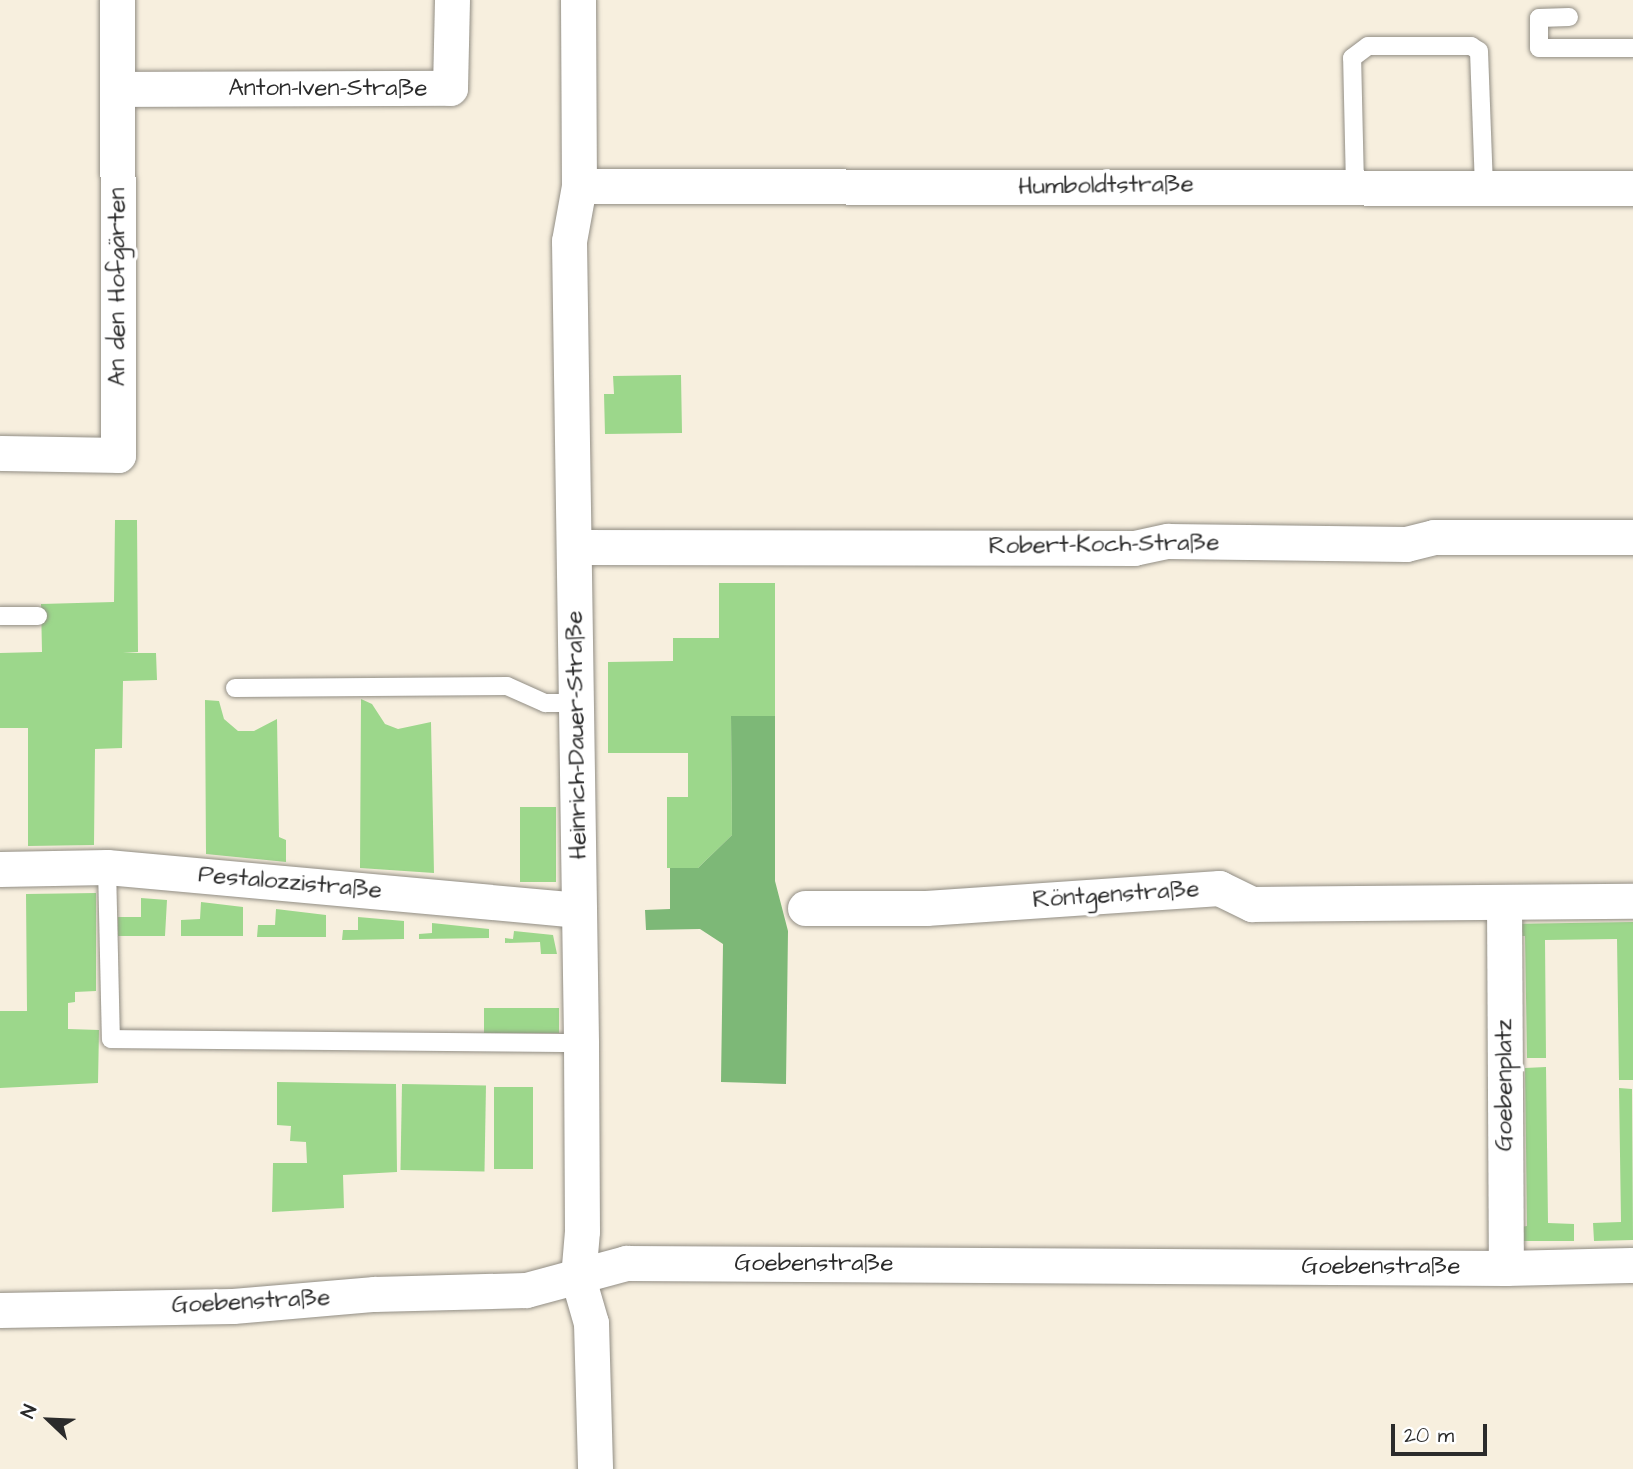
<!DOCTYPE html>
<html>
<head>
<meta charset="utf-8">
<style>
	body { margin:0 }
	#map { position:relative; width:1633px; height:1469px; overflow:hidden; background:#f7efde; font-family:"Architects Daughter",sans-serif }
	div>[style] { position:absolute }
	.green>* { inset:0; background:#9cd78b; transform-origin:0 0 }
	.forest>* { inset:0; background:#7db877 }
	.roads { filter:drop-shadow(0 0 2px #918d84) drop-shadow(0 0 2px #918d84) }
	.lane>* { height:18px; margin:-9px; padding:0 9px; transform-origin:9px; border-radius:9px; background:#fff }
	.street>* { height:35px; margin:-17.5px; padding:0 17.5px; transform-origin:17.5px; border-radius:17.5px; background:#fff }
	span { translate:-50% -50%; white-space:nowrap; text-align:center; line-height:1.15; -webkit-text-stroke:7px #fff; paint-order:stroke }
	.street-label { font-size:24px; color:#2b2b2b }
	.north { position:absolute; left:14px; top:1385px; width:70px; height:70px; -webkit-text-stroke:5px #fff; paint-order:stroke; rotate:293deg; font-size:19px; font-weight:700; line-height:28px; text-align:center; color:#2b2b2b }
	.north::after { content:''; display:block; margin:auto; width:24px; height:32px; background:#2b2b2b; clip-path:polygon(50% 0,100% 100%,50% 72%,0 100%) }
	.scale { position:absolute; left:1391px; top:1424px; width:96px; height:32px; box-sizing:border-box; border:4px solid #2b2b2b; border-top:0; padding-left:9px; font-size:21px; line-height:24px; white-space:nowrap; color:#2b2b2b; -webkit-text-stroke:5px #fff; paint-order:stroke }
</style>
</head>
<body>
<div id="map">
	<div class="green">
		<i style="clip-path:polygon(681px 375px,682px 433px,605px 434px,604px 394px,614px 394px,613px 376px)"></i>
		<i style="clip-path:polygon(115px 520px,137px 520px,138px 652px,123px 653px,156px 653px,157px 680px,123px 681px,122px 748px,95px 749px,94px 845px,28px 846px,28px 728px,0 728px,0 653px,42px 652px,41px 604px,114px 602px)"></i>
		<i style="clip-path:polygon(719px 583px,775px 583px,775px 716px,731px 716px,732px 835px,698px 868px,667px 868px,667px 797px,688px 797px,688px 753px,608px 753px,608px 662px,673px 661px,673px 638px,719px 638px)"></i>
		<i style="clip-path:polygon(361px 699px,372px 704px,385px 724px,398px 729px,431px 722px,434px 873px,360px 868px)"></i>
		<i style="clip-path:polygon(205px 700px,219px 701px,224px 719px,238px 731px,254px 731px,277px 719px,279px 837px,286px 840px,286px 862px,206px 854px)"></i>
		<i style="left:556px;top:807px;width:75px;height:36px;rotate:90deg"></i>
		<i style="clip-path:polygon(96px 893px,96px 991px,75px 992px,75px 1002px,68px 1003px,68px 1029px,99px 1030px,98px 1083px,0 1088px,0 1011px,27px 1011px,26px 894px)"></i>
		<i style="clip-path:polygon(141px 898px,167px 900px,165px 936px,118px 936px,118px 917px,141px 917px)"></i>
		<i style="clip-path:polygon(201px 902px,243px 907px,243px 936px,181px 936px,181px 920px,200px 919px)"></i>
		<i style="clip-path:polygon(276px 909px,326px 915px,326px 937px,257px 937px,258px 925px,275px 925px)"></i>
		<i style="clip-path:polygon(358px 917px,404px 921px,404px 939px,342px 940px,343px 930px,358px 930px)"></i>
		<i style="clip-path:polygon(1633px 922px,1633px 1080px,1619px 1080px,1617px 939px,1545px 940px,1546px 1058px,1527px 1058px,1525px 936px,1512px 936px,1512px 924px)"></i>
		<i style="clip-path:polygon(432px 923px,489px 929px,489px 938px,419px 939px,419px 934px,432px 933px)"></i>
		<i style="clip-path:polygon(514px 931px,553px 935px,557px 954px,541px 954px,540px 942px,505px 943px,505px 938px,513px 939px)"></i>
		<i style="left:484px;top:1008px;width:75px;height:25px"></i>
		<i style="clip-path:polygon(1546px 1067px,1548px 1223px,1574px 1224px,1574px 1241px,1519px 1241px,1519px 1227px,1527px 1226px,1525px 1068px)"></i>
		<i style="clip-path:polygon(277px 1082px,396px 1084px,397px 1172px,343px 1175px,344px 1208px,272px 1212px,273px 1163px,307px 1163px,306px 1142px,290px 1141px,291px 1126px,277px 1125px)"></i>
		<i style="left:402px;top:1084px;width:84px;height:86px;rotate:1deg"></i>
		<i style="left:494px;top:1087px;width:39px;height:82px"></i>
		<i style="clip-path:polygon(1619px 1088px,1632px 1089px,1633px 1240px,1594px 1241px,1593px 1223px,1621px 1222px)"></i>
	</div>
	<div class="forest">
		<i style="clip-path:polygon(731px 716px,775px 716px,775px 881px,788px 931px,786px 1084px,721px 1082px,723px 944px,700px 929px,646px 930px,645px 910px,670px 909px,670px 868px,698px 868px,732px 835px)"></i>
	</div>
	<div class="roads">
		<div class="lane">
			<i style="left:1569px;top:17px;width:30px;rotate:178deg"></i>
			<i style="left:1539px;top:18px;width:30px;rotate:90deg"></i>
			<i style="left:1539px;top:48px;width:94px"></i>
			<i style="left:1355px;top:186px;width:128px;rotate:-91.3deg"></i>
			<i style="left:1352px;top:58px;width:20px;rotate:-37deg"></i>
			<i style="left:1368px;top:46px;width:103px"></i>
			<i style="left:1471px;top:46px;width:9px;rotate:32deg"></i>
			<i style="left:1479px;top:51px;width:136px;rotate:87.9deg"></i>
			<i style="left:0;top:616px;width:38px"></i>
			<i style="left:235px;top:688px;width:272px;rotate:-0.4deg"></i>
			<i style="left:507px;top:686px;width:42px;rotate:24.1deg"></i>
			<i style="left:545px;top:703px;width:32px"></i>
			<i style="left:107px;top:867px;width:172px;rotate:88.7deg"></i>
			<i style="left:111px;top:1039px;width:470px;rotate:0.5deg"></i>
		</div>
		<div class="street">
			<i style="left:578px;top:0;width:186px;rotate:89.7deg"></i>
			<i style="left:579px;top:186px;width:56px;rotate:100.3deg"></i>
			<i style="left:569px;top:241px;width:802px;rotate:89.14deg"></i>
			<i style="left:581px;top:1043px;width:188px;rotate:89.7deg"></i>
			<i style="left:582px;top:1231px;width:47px;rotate:94.9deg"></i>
			<i style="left:578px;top:1278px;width:47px;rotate:73.9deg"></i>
			<i style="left:591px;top:1323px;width:146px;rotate:88.4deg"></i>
			<i style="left:118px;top:89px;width:332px;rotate:-0.2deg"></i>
			<i style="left:450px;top:88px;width:88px;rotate:-88.7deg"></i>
			<i style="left:579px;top:186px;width:1054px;rotate:0.11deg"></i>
			<i style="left:0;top:453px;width:118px;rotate:1deg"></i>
			<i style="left:118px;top:455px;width:455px;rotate:-90.1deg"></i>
			<i style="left:574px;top:547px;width:560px;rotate:0.1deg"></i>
			<i style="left:1134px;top:548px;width:35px;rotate:-12deg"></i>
			<i style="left:1168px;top:541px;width:238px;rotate:0.7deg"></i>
			<i style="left:1406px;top:544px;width:29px;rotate:-14deg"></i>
			<i style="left:1434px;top:537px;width:199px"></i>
			<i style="left:0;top:869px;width:107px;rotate:-1.1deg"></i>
			<i style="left:107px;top:867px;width:474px;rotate:5.2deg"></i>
			<i style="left:1504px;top:902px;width:366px;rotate:89.7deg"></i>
			<i style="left:805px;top:908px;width:121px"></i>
			<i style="left:926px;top:908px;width:294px;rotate:-3.9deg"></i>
			<i style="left:1219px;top:888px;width:37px;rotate:26deg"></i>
			<i style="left:1252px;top:904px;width:381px;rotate:-0.5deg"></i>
			<i style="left:0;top:1310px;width:233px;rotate:-1deg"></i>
			<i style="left:233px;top:1306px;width:142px;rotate:-4.9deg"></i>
			<i style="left:374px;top:1294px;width:152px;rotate:-1.5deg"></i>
			<i style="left:526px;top:1290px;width:104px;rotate:-15.1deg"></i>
			<i style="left:626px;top:1263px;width:880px;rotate:0.33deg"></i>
			<i style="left:1506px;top:1268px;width:127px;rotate:-1.4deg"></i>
		</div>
	</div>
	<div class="street-label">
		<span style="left:328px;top:89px">Anton-Iven-Straße</span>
		<span style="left:1106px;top:186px;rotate:-1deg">Humboldtstraße</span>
		<span style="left:118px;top:287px;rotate:-90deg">An den Hofgärten</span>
		<span style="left:1104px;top:545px;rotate:-1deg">Robert-Koch-Straße</span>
		<span style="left:577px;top:735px;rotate:-91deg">Heinrich-Dauer-Straße</span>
		<span style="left:290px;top:883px;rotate:5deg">Pestalozzistraße</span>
		<span style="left:1116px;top:895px;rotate:-4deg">Röntgenstraße</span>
		<span style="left:1505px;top:1085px;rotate:-90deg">Goebenplatz</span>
		<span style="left:814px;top:1264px">Goebenstraße</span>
		<span style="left:1381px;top:1267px">Goebenstraße</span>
		<span style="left:251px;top:1302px;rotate:-3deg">Goebenstraße</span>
	</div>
	<div class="north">N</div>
	<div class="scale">20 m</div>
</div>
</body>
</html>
